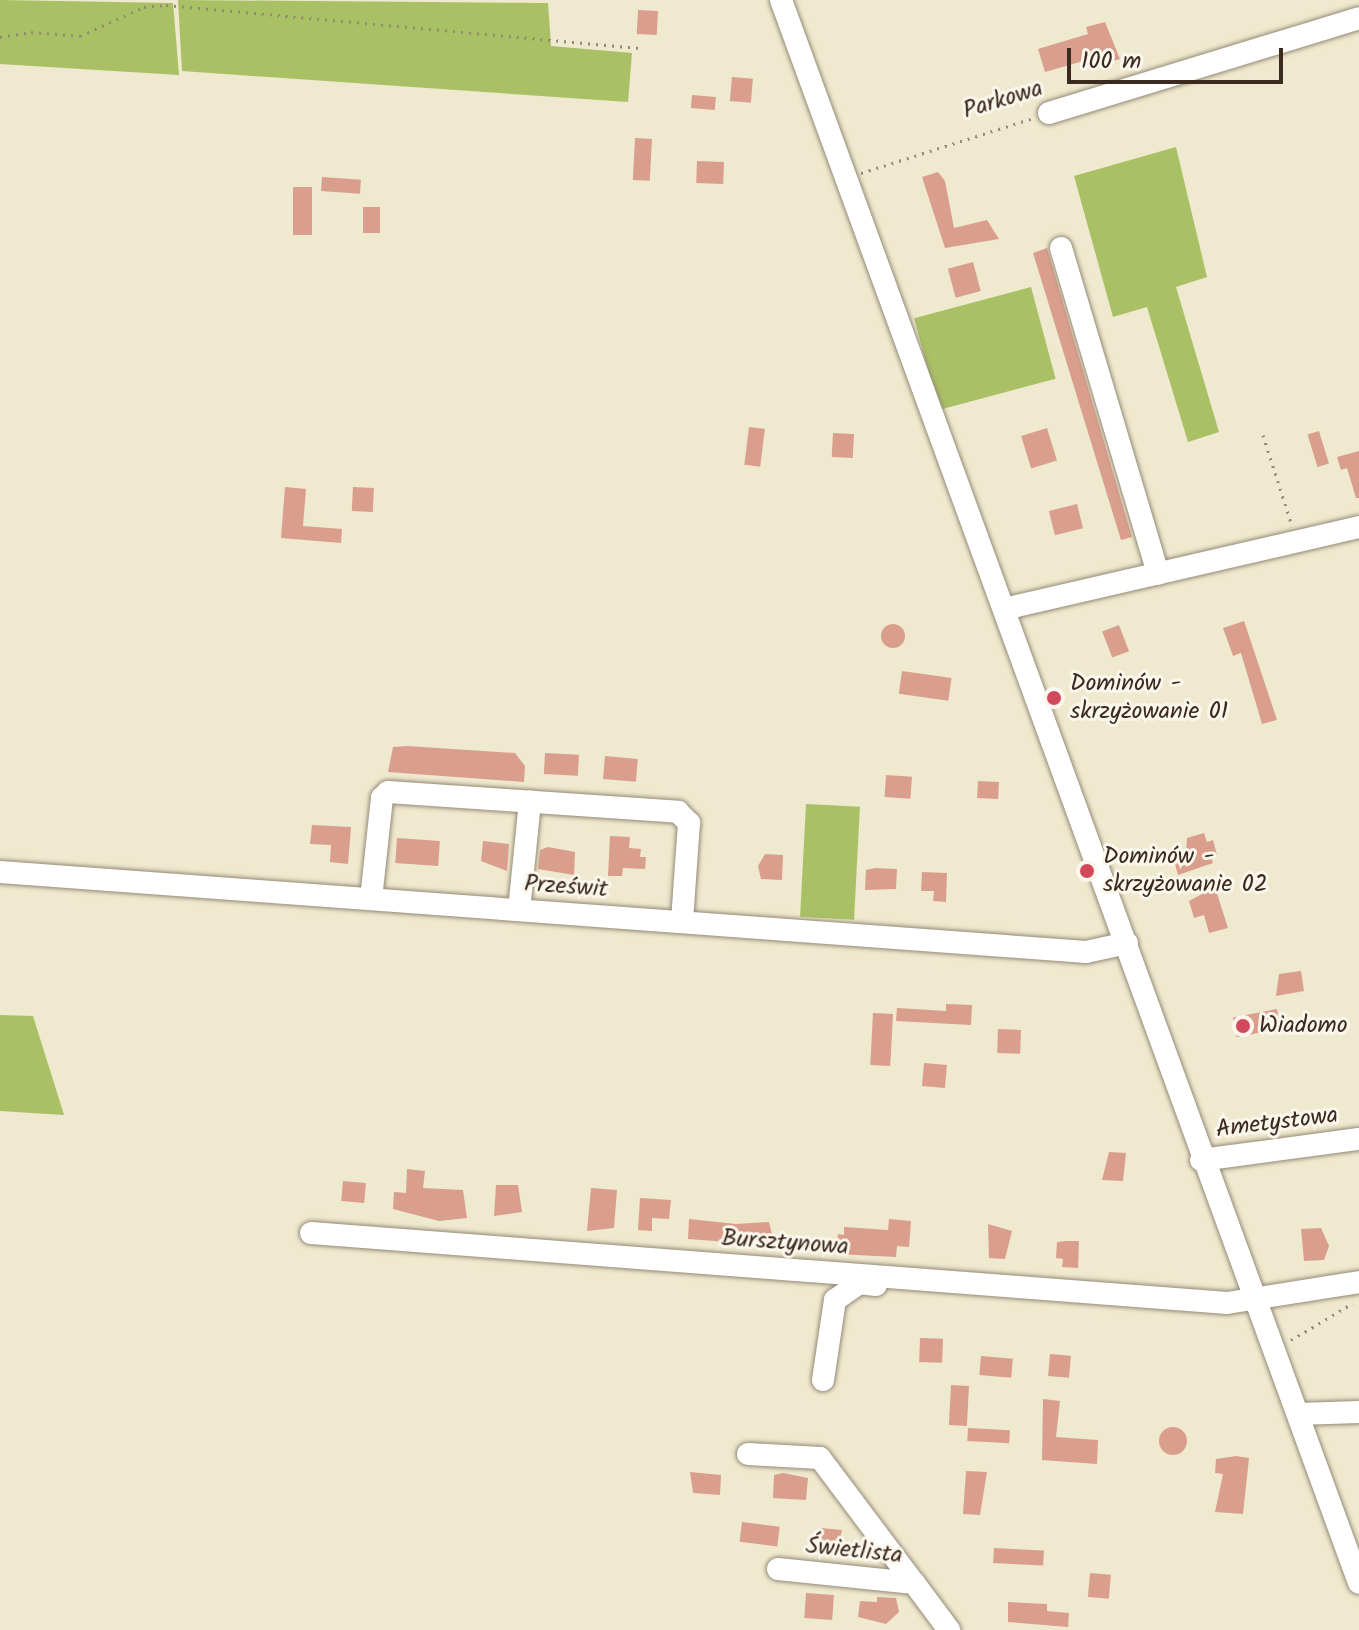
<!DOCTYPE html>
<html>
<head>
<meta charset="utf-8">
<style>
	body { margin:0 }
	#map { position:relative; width:1359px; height:1630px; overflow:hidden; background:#efe9cf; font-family:Kalam,sans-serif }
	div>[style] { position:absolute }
	.green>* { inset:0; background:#a9c065; transform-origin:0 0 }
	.building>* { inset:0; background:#da9e8d; transform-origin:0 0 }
	.round { border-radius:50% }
	.path>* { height:3px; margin-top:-1.5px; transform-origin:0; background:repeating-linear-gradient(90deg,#958a76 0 2px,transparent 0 8px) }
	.roads { filter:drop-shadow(0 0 2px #958a76) drop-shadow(0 0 2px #958a76) }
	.minor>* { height:22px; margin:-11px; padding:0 11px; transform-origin:11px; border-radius:11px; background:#fff }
	.dots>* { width:22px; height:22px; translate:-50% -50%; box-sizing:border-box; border:4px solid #fbf7ec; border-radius:50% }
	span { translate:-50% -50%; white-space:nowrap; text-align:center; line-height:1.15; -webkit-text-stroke:6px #fbf7ec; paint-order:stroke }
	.street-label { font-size:24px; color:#3b2a1e }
	.poi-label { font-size:24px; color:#3b2a1e }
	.left { translate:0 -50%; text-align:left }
	.scale { position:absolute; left:1067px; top:48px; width:216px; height:36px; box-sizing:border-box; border:4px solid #3b2a1e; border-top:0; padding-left:10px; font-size:24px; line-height:28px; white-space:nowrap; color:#3b2a1e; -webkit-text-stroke:6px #fbf7ec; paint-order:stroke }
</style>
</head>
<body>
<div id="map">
	<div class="green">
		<i style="clip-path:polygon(0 0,173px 3px,179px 75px,0 64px)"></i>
		<i style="clip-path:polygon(178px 0,548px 3px,551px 46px,632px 53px,628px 102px,182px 71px)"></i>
		<i style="clip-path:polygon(1176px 147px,1207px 277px,1176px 287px,1219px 432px,1188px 442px,1147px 307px,1113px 317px,1074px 176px)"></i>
		<i style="left:1031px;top:287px;width:95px;height:121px;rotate:75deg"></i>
		<i style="left:806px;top:804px;width:54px;height:113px;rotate:3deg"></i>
		<i style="clip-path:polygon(0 1015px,33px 1016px,64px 1115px,0 1111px)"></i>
	</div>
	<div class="building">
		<i style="left:638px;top:10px;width:20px;height:24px;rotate:3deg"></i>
		<i style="clip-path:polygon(1105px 22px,1120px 59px,1096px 66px,1094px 58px,1045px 72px,1038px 49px,1088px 34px,1086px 27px)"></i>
		<i style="left:732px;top:77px;width:21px;height:24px;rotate:5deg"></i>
		<i style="left:692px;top:95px;width:24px;height:13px;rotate:5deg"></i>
		<i style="left:635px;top:138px;width:17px;height:42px;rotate:3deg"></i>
		<i style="left:697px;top:161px;width:27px;height:22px;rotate:2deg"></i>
		<i style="clip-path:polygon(938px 172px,945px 181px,954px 228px,987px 220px,999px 239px,945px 248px,922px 177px)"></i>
		<i style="left:322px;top:177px;width:39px;height:14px;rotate:4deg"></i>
		<i style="left:293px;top:187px;width:19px;height:48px"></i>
		<i style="left:363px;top:207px;width:17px;height:26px"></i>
		<i style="clip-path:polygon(1047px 248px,1132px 537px,1121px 540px,1033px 253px)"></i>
		<i style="left:973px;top:262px;width:30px;height:26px;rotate:75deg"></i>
		<i style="left:749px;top:427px;width:16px;height:38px;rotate:7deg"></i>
		<i style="left:1047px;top:428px;width:34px;height:27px;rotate:73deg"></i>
		<i style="left:1319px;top:431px;width:34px;height:12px;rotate:73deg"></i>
		<i style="left:833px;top:433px;width:21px;height:24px;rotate:3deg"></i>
		<i style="clip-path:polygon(1359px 451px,1359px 498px,1356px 498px,1347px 468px,1341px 470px,1337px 457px)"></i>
		<i style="clip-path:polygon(285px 487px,306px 489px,303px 526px,342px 529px,341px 543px,281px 538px)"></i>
		<i style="left:353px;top:487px;width:21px;height:24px;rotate:3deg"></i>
		<i style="left:1077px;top:504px;width:25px;height:29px;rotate:76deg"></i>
		<i style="clip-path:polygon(1244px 621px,1277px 720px,1262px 724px,1241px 653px,1233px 656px,1223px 628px)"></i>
		<i class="round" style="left:881px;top:624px;width:24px;height:24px"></i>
		<i style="left:1119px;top:625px;width:28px;height:18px;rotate:69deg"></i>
		<i style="left:902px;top:671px;width:50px;height:23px;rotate:8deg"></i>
		<i style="clip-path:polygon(407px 746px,515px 753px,525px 766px,524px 782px,388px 772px,393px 747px)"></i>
		<i style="left:545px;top:753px;width:34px;height:21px;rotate:3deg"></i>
		<i style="left:605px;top:756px;width:33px;height:23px;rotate:5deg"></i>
		<i style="left:886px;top:775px;width:26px;height:22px;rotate:4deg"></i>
		<i style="left:978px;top:781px;width:21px;height:17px;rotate:3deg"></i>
		<i style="clip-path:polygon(312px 825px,351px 827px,348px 864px,330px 862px,331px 845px,310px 844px)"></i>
		<i style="clip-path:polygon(1204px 833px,1207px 842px,1213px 840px,1217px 855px,1211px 857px,1213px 863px,1178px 875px,1173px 856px,1186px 852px,1187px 838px)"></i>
		<i style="clip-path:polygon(610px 836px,630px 837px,629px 848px,641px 849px,640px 857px,646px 857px,645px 869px,623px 868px,622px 876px,608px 876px)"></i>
		<i style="left:397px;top:838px;width:43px;height:25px;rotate:4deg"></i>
		<i style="clip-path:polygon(483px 841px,509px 844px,507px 871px,481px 861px)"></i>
		<i style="clip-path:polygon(548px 847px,575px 852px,574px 875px,538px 869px,540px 850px)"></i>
		<i style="clip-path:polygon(765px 854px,783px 855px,782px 880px,761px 879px,758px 866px)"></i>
		<i style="clip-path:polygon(875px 868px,897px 869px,896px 889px,865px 890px,866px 870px)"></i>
		<i style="clip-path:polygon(922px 872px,947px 873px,946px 902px,933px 901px,934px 891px,921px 891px)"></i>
		<i style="clip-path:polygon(1215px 887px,1228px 928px,1209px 933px,1204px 915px,1194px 918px,1189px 901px)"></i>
		<i style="clip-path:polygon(1301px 971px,1304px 991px,1276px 996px,1279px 974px)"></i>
		<i style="clip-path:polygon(946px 1004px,972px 1005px,971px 1025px,896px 1021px,897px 1008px,946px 1011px)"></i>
		<i style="left:1277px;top:1009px;width:20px;height:45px;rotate:79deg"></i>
		<i style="left:873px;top:1013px;width:20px;height:52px;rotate:3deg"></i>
		<i style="left:998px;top:1029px;width:23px;height:24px;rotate:2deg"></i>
		<i style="left:924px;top:1063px;width:23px;height:23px;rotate:5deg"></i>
		<i style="clip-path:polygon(1109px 1152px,1126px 1153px,1123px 1181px,1102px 1180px)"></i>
		<i style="clip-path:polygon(407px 1169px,425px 1171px,423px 1188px,463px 1190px,467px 1218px,439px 1221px,393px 1209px,394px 1192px,406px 1193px)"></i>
		<i style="left:343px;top:1181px;width:23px;height:20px;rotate:5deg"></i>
		<i style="clip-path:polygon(496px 1185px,518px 1185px,522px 1212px,494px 1216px)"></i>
		<i style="clip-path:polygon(591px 1188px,617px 1190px,614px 1228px,587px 1231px)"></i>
		<i style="clip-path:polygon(640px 1198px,671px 1200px,669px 1219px,652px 1218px,652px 1231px,638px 1230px)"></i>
		<i style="clip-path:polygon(689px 1219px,736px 1224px,769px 1222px,772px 1234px,767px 1245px,688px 1239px)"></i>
		<i style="clip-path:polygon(889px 1219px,911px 1221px,909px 1247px,897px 1246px,896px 1257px,836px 1254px,838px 1234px,844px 1235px,844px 1227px,888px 1230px)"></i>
		<i style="clip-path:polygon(988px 1224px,1012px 1231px,1005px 1259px,989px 1258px)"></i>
		<i style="clip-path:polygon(1321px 1228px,1329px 1246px,1324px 1260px,1304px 1261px,1301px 1229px)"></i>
		<i style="clip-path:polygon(1067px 1241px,1079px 1241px,1078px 1268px,1062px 1267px,1063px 1259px,1056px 1258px,1057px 1242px)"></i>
		<i style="left:920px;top:1338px;width:23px;height:24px;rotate:2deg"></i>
		<i style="left:1050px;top:1354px;width:21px;height:22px;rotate:5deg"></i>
		<i style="left:981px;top:1356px;width:32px;height:19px;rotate:5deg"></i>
		<i style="left:951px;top:1385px;width:18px;height:40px;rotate:3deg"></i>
		<i style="clip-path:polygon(1043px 1399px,1060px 1401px,1056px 1437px,1098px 1440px,1097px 1464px,1042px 1460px)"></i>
		<i class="round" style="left:1159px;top:1427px;width:28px;height:28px"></i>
		<i style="left:968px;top:1428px;width:42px;height:13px;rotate:3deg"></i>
		<i style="clip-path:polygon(1236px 1456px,1249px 1458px,1243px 1514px,1215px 1512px,1223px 1474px,1215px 1473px,1216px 1459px)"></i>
		<i style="clip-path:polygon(966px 1471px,987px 1472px,980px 1515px,963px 1514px)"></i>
		<i style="clip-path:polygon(690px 1472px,721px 1475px,720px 1495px,693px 1493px)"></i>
		<i style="clip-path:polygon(783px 1473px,808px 1478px,806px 1500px,773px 1498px,774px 1475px)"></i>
		<i style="left:742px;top:1522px;width:38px;height:20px;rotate:7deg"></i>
		<i style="clip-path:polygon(821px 1528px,842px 1530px,837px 1552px,816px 1551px)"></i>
		<i style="left:994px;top:1548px;width:50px;height:15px;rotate:3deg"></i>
		<i style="left:1090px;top:1573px;width:21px;height:24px;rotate:5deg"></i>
		<i style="left:806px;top:1593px;width:28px;height:25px;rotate:4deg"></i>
		<i style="clip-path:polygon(877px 1597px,896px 1598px,899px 1612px,886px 1624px,858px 1617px,860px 1601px,877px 1602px)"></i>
		<i style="clip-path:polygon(1008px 1602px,1047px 1604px,1047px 1611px,1069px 1613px,1068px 1627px,1008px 1622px)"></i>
	</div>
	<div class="path">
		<i style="left:0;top:37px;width:31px;rotate:-9deg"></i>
		<i style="left:31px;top:32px;width:49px;rotate:4.7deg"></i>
		<i style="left:80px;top:36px;width:70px;rotate:-24.4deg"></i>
		<i style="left:144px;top:7px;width:22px;rotate:-5deg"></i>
		<i style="left:166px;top:5px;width:478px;rotate:5.2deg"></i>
		<i style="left:861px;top:173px;width:181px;rotate:-17.7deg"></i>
		<i style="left:1263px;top:435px;width:96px;rotate:72.3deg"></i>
		<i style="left:1291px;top:1340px;width:72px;rotate:-30.8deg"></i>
	</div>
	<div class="roads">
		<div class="minor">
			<i style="left:781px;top:0;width:1685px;rotate:69.94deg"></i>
			<i style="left:1049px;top:113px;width:324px;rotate:-17deg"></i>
			<i style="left:1061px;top:248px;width:340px;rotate:73.4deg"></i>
			<i style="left:1004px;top:609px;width:364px;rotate:-13deg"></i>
			<i style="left:0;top:872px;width:1089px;rotate:4.21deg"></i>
			<i style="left:1086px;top:952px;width:42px;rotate:-12.4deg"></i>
			<i style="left:371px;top:899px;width:102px;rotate:-83.8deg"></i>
			<i style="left:382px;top:798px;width:8px;rotate:-45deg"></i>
			<i style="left:388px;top:792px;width:291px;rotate:3.9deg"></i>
			<i style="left:678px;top:812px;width:16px;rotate:45deg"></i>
			<i style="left:689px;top:823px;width:98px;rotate:94.1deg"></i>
			<i style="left:519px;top:910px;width:109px;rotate:-84.2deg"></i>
			<i style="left:1201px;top:1160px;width:159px;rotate:-7.6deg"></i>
			<i style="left:311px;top:1233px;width:919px;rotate:4.37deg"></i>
			<i style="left:1227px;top:1303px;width:134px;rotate:-9deg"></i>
			<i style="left:823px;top:1380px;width:81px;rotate:-81.5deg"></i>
			<i style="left:835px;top:1300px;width:29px;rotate:-35deg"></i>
			<i style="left:859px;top:1283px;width:17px;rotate:7deg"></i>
			<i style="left:1298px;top:1414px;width:61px;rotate:-1.9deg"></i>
			<i style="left:748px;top:1454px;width:72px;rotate:3.2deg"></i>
			<i style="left:820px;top:1458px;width:156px;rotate:53.1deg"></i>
			<i style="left:778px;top:1569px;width:137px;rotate:5.9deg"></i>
			<i style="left:914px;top:1583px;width:59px;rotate:53.3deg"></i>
		</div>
	</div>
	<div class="dots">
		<i style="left:1054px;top:698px;background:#d1495b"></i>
		<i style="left:1087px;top:871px;background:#d1495b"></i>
		<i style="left:1243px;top:1026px;background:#d1495b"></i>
	</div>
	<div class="street-label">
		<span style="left:1003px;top:100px;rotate:-17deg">Parkowa</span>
		<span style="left:566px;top:887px;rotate:4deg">Prześwit</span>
		<span style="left:1277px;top:1123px;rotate:-7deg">Ametystowa</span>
		<span style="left:785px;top:1243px;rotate:4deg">Bursztynowa</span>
		<span style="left:854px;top:1551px;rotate:6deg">Świetlista</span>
	</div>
	<div class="poi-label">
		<span class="left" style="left:1070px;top:698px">Dominów -<br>skrzyżowanie 01</span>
		<span class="left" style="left:1103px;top:871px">Dominów -<br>skrzyżowanie 02</span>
		<span class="left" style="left:1259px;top:1026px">Wiadomo</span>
	</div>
	<div class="scale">100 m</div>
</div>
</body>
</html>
